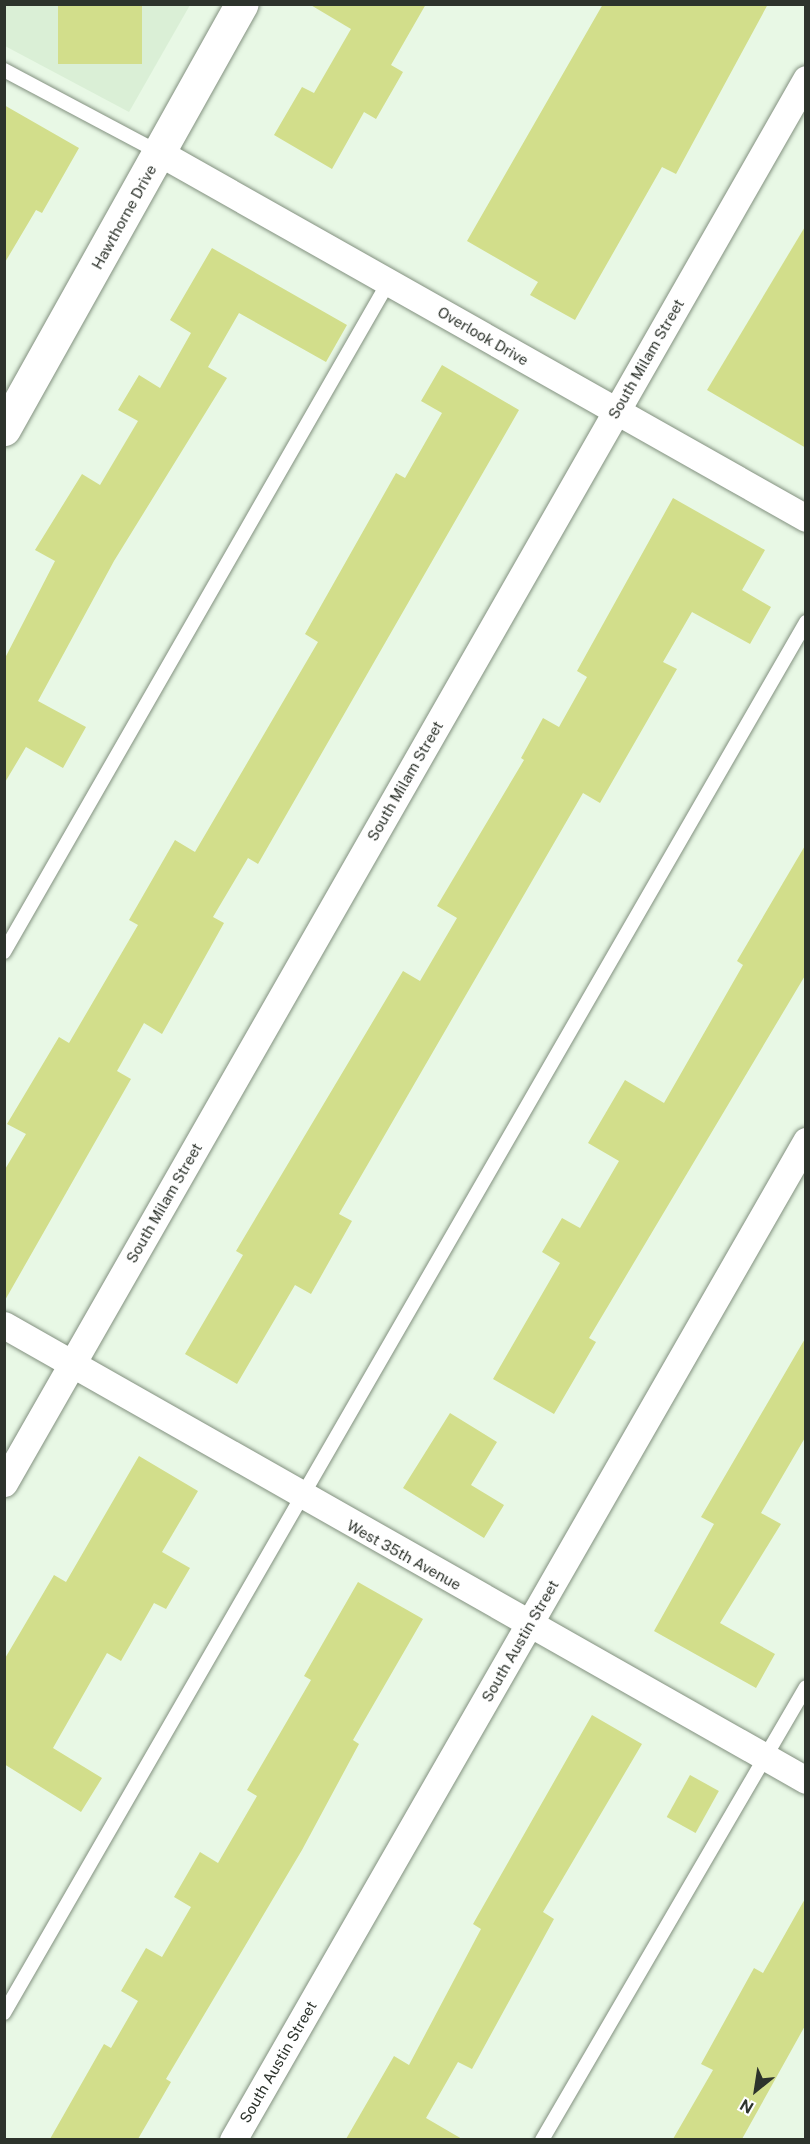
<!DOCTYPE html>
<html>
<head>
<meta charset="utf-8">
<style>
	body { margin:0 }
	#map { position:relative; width:810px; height:2144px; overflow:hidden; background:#e8f8e5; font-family:"Public Sans",sans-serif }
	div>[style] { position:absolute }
	.built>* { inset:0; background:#daefd6 }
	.building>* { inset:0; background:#d2de8b; transform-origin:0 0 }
	.roads { filter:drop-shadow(0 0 2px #839180) drop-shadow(0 0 2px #839180) }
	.service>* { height:14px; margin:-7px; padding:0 7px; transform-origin:7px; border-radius:7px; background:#fff }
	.minor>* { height:27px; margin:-13.5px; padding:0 13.5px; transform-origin:13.5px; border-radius:13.5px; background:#fff }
	.tertiary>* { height:33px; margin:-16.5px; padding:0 16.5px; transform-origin:16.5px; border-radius:16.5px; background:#fff }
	span { translate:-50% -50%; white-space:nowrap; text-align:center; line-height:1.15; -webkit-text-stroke:4.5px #fff; paint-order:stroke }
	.street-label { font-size:15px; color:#2d332c }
	.frame { position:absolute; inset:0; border:6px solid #2d332c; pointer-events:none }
	.north { position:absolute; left:726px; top:2060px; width:60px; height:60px; -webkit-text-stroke:4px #fff; paint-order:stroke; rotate:210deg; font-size:16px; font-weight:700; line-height:24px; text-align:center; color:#2d332c }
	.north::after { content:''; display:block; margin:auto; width:21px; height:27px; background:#2d332c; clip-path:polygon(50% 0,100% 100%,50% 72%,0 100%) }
</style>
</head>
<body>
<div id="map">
	<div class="built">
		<i style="clip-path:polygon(4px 5px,190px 5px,129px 112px,5px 46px)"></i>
	</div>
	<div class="building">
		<i style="left:58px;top:4px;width:84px;height:60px"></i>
		<i style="clip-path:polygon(309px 4px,426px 4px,391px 65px,403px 72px,376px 119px,364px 112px,332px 169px,274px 135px,302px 87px,314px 93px,351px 29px)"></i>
		<i style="clip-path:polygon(603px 4px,768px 4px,676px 174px,662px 167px,575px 320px,530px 295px,538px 282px,467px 241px)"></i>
		<i style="clip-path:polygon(4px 105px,79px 148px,42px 213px,36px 210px,4px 264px)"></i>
		<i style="clip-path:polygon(806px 225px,806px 448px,707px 390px)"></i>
		<i style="clip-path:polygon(212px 248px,347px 325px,326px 362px,239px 313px,208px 367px,227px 378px,114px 561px,38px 701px,86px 727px,63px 768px,26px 747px,4px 784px,4px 660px,55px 561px,35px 550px,82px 474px,100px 485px,138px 421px,118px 410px,139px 375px,160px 388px,191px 333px,170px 320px)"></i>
		<i style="clip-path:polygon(442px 365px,519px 410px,258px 864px,248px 858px,213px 917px,224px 923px,162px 1034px,144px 1023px,117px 1071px,131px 1079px,4px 1302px,4px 1171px,26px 1134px,7px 1124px,59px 1037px,69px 1043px,138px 925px,129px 920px,175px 840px,195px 852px,318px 642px,305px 634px,396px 473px,405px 478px,442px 413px,421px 401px)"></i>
		<i style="clip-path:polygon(673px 498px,765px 550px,742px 590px,771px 607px,750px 644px,692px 612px,663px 662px,677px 669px,600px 803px,583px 793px,339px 1214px,352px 1221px,311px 1294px,295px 1285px,237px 1384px,185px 1354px,243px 1255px,236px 1251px,403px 971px,420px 981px,457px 918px,437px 906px,524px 760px,521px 758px,543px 718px,559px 727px,587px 677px,577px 671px)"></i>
		<i style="clip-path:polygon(806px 844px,806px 974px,589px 1338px,596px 1342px,554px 1414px,493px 1379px,560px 1263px,542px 1252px,562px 1218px,580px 1228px,619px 1161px,588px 1143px,625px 1080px,664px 1103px,743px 965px,737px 961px)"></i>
		<i style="clip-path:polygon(806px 1337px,806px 1436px,761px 1513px,781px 1524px,720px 1623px,775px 1654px,756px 1688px,654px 1631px,714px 1524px,701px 1517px)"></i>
		<i style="clip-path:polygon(450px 1413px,497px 1442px,471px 1485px,504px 1505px,484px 1538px,403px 1488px)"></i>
		<i style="clip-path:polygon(139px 1456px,198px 1491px,162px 1552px,190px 1568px,166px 1609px,154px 1603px,121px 1661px,107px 1653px,53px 1748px,102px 1778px,81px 1812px,4px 1764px,4px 1660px,54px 1575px,66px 1582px)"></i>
		<i style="clip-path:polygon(358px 1582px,423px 1619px,353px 1740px,359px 1744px,302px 1850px,166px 2079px,171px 2082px,138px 2139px,50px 2139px,104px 2044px,111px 2048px,138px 2001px,121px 1991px,146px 1948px,162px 1957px,191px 1907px,174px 1897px,200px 1852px,218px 1863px,257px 1796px,247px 1790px,311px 1680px,304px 1676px)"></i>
		<i style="clip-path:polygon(592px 1715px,642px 1744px,543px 1912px,554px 1919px,472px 2069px,458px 2062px,426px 2118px,462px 2139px,346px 2139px,394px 2056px,409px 2065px,481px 1929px,473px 1924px)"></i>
		<i style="left:690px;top:1775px;width:33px;height:48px;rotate:29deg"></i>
		<i style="clip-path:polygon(806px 1897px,806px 2024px,742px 2139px,673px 2139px,713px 2070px,701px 2064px,754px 1968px,763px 1973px)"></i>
	</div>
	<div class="roads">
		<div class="service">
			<i style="left:4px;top:70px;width:177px;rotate:28deg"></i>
			<i style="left:4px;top:952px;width:774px;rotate:-60.15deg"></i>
			<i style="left:4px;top:2013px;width:1606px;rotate:-60.03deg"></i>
			<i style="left:542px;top:2140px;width:524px;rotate:-59.77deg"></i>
		</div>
		<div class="minor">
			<i style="left:160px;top:153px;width:742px;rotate:29.47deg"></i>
			<i style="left:4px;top:1325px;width:922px;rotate:29.57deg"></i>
			<i style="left:4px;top:1483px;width:1617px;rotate:-60.26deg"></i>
			<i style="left:233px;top:2140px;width:1152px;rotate:-60.16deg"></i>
		</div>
		<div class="tertiary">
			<i style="left:4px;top:429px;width:487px;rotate:-60.8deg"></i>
		</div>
	</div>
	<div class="street-label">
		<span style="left:124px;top:217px;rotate:-61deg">Hawthorne Drive</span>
		<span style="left:483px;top:336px;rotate:30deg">Overlook Drive</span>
		<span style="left:646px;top:359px;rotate:-60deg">South Milam Street</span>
		<span style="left:405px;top:781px;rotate:-60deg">South Milam Street</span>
		<span style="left:164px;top:1203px;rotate:-60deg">South Milam Street</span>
		<span style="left:404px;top:1555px;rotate:29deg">West 35th Avenue</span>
		<span style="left:520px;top:1641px;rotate:-60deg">South Austin Street</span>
		<span style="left:278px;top:2062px;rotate:-60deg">South Austin Street</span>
	</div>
	<div class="frame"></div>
	<div class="north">N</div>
</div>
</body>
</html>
